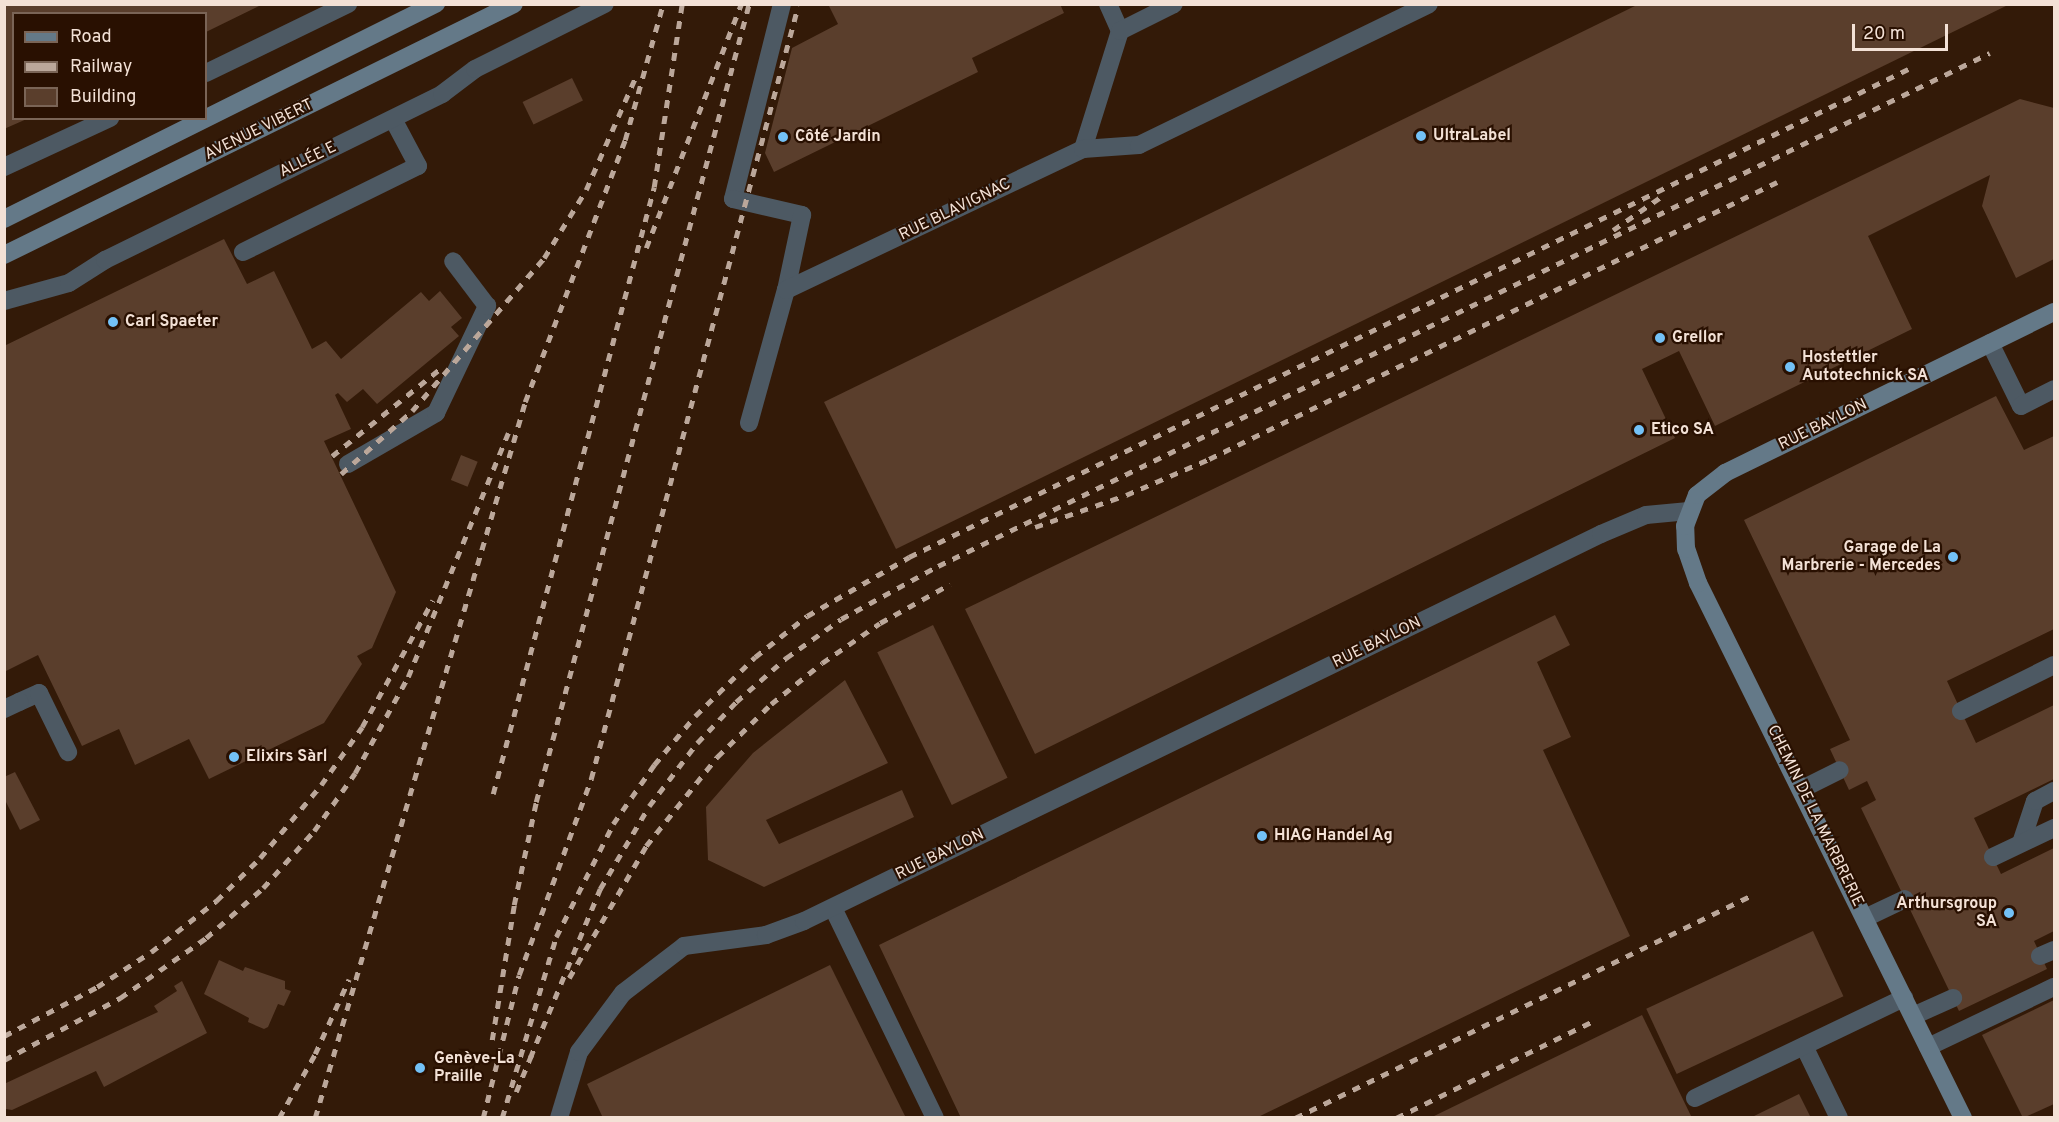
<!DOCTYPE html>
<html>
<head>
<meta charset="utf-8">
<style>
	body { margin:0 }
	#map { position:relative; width:2059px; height:1122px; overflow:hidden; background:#331a08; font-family:Overpass,sans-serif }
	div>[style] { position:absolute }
	.building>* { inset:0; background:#5a3e2c; transform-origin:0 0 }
	.lane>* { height:18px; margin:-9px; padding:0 9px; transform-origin:9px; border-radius:9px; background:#4d5963 }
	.street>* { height:18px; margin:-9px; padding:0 9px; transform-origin:9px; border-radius:9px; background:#4d5963 }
	.secondary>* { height:18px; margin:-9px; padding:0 9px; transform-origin:9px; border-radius:9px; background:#647988 }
	.rail>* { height:4.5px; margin-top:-2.25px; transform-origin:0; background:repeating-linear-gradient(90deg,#bba79a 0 8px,transparent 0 16px) }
	.dots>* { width:16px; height:16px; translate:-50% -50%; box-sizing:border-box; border:3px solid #291001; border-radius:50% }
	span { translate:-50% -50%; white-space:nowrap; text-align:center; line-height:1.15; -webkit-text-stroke:4.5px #291001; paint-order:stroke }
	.street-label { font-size:16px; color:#f3e1d6 }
	.poi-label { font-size:16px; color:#f3e1d6; font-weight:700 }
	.left { translate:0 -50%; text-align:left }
	.right { translate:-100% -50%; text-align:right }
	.frame { position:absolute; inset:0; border:6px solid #f3e1d6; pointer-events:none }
	.legend { position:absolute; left:12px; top:12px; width:195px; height:108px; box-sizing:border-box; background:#291001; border:2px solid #7a6456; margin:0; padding:8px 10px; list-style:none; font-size:18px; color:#f3e1d6 }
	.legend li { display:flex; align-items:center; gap:12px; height:30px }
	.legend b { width:30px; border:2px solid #7a6456 }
	.scale { position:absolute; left:1852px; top:24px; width:96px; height:27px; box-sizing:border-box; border:3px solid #f3e1d6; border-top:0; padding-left:8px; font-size:18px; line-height:21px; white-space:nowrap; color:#f3e1d6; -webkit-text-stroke:4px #291001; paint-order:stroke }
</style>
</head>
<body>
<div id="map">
	<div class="building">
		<i style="clip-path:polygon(4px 4px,263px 4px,206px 32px,206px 14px,14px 14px,14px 118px,29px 118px,4px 129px)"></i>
		<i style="clip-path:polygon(828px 4px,1060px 4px,1064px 13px,972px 58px,978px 72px,774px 172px,765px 153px,792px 48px,838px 24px)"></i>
		<i style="clip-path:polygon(1639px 4px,2010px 4px,896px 549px,824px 402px)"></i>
		<i style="left:572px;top:78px;width:25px;height:55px;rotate:64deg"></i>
		<i style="clip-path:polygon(2020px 99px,2054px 108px,2054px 259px,2016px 278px,1982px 206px,1990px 175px,1868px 236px,1912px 329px,1715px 426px,1679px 351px,1642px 369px,1675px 438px,1035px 754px,965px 609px)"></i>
		<i style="clip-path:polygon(224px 239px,247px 284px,274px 271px,312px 349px,326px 341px,341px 359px,421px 292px,429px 301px,440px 291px,462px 318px,451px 327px,459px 336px,377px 404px,363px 389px,347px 402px,338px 393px,335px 395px,351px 429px,324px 441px,396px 592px,372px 648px,357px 656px,362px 664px,324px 723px,209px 779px,189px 739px,135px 765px,119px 729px,82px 746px,38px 655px,4px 672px,4px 346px)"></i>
		<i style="clip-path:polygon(1996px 396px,2024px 450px,2054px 436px,2054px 629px,1947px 681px,1976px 743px,2054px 705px,2054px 779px,1974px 818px,2001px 874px,2054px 848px,2054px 931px,2034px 941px,2047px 969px,1959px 1011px,1861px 808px,1876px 800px,1867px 781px,1849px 790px,1830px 749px,1850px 740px,1744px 520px)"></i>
		<i style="left:461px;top:455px;width:18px;height:27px;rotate:22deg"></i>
		<i style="clip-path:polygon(1555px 615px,1570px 645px,1537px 662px,1571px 737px,1543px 750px,1630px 936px,1256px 1118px,961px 1118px,879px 945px)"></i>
		<i style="left:933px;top:625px;width:170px;height:62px;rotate:64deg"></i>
		<i style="clip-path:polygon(845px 680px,888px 763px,766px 820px,779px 844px,902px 790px,914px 817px,764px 887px,708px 860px,706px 807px,753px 753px)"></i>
		<i style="clip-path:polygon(15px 772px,40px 820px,20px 830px,4px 798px,4px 777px)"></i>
		<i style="left:1813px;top:931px;width:72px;height:184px;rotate:65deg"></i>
		<i style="clip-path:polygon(219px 960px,243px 971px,245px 967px,285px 981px,285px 989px,291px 991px,284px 1006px,278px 1004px,268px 1027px,264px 1029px,248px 1022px,249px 1018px,204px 994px)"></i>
		<i style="clip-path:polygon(830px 965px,906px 1118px,603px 1118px,587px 1084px)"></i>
		<i style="clip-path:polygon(182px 981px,207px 1033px,104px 1087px,96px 1071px,12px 1110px,6px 1109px,4px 1084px,158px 1012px,154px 1006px,177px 991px,174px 986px)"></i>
		<i style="clip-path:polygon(2054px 1000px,2054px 1104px,2023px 1118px,1982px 1035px)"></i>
		<i style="clip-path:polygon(1642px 1015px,1692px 1118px,1430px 1118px)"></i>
		<i style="clip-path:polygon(1799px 1094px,1811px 1118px,1750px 1118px)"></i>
	</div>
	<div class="lane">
		<i style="left:782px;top:4px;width:201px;rotate:104.1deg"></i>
		<i style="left:733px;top:199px;width:71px;rotate:13.1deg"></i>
		<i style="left:802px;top:215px;width:77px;rotate:102deg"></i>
		<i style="left:1108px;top:4px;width:30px;rotate:66deg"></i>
		<i style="left:206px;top:73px;width:158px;rotate:-25.9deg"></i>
		<i style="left:1083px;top:149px;width:124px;rotate:-72.6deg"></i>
		<i style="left:1120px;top:31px;width:60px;rotate:-26.6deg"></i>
		<i style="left:4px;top:167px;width:117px;rotate:-24.8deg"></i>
		<i style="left:243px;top:252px;width:195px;rotate:-26.2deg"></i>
		<i style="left:418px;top:166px;width:53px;rotate:-118deg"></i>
		<i style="left:4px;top:301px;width:67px;rotate:-15.5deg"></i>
		<i style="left:69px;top:283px;width:43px;rotate:-32.6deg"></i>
		<i style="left:105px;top:260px;width:376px;rotate:-26.2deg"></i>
		<i style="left:442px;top:94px;width:41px;rotate:-37.1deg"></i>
		<i style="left:475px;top:69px;width:145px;rotate:-26.6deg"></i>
		<i style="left:1990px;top:343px;width:70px;rotate:63.8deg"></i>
		<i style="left:2021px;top:406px;width:37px;rotate:-27deg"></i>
		<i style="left:749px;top:423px;width:138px;rotate:-74.5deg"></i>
		<i style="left:786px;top:290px;width:329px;rotate:-25.4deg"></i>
		<i style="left:1083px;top:149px;width:56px;rotate:-4.1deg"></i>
		<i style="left:1139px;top:145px;width:322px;rotate:-25.9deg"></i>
		<i style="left:348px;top:464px;width:102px;rotate:-30.1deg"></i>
		<i style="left:436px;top:413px;width:119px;rotate:-64.5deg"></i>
		<i style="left:487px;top:306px;width:56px;rotate:-127.1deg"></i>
		<i style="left:19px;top:702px;width:22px;rotate:-24deg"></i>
		<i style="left:39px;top:693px;width:66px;rotate:63.8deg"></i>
		<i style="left:1961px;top:711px;width:104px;rotate:-26.3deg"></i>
		<i style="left:1802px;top:789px;width:42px;rotate:-26.6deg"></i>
		<i style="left:2021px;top:843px;width:44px;rotate:-71.6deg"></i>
		<i style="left:2035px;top:801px;width:21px;rotate:-28deg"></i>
		<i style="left:1993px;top:857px;width:68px;rotate:-25.4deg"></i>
		<i style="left:833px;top:908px;width:233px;rotate:64.1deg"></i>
		<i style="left:1865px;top:918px;width:44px;rotate:-25.4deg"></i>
		<i style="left:2040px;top:956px;width:15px;rotate:-23deg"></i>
		<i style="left:1913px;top:1016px;width:44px;rotate:-24.2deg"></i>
		<i style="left:1804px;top:1046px;width:80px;rotate:64.1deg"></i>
		<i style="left:1928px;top:1047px;width:140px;rotate:-25.5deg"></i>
		<i style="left:1695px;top:1098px;width:232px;rotate:-25.6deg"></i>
		<i style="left:559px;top:1118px;width:69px;rotate:-73.1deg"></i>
		<i style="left:579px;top:1052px;width:74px;rotate:-53.3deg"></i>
		<i style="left:623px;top:993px;width:77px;rotate:-37.6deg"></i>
	</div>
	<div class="street">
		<i style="left:4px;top:709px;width:17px;rotate:-25deg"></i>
		<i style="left:684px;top:946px;width:83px;rotate:-7.6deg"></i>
		<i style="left:766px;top:935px;width:40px;rotate:-20.2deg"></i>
		<i style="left:804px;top:921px;width:886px;rotate:-25.9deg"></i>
		<i style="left:1601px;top:534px;width:49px;rotate:-22.9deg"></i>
		<i style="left:1646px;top:515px;width:43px;rotate:-5.3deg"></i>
	</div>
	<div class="secondary">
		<i style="left:4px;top:219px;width:483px;rotate:-26.5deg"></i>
		<i style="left:4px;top:255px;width:568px;rotate:-26.2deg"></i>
		<i style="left:1963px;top:1118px;width:597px;rotate:-116.35deg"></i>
		<i style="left:1698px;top:583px;width:36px;rotate:-109deg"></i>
		<i style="left:1686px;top:549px;width:23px;rotate:-92deg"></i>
		<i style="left:1685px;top:526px;width:33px;rotate:-69deg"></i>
		<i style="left:1697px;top:495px;width:36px;rotate:-38deg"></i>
		<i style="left:1725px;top:473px;width:366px;rotate:-26.1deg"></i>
	</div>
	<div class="rail">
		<i style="left:1613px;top:230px;width:63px;rotate:-34.7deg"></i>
		<i style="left:646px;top:248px;width:262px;rotate:-68.7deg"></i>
		<i style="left:332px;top:456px;width:140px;rotate:-38.9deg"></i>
		<i style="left:341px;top:474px;width:95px;rotate:-41.6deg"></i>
		<i style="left:412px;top:411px;width:202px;rotate:-49.2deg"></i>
		<i style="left:544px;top:258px;width:80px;rotate:-58.3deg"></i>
		<i style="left:586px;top:190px;width:127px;rotate:-66.3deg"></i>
		<i style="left:1035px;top:527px;width:96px;rotate:-19.4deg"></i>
		<i style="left:1126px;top:495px;width:90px;rotate:-23.4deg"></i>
		<i style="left:1209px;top:459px;width:632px;rotate:-26deg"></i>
		<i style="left:493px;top:794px;width:628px;rotate:-75.14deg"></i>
		<i style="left:654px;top:187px;width:185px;rotate:-81.3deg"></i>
		<i style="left:569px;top:978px;width:153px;rotate:-59.7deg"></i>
		<i style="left:646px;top:846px;width:114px;rotate:-51.4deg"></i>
		<i style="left:717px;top:757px;width:76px;rotate:-44.5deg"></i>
		<i style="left:771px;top:704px;width:65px;rotate:-38.8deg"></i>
		<i style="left:822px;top:663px;width:70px;rotate:-34.6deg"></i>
		<i style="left:880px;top:623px;width:80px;rotate:-29.1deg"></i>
		<i style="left:4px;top:1036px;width:105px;rotate:-27.8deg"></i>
		<i style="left:97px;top:987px;width:64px;rotate:-32.9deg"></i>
		<i style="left:151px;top:952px;width:83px;rotate:-38.1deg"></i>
		<i style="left:216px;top:901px;width:62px;rotate:-44.3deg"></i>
		<i style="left:260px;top:858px;width:95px;rotate:-50.1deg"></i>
		<i style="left:321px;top:785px;width:71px;rotate:-54.7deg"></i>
		<i style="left:362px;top:727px;width:145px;rotate:-60.8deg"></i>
		<i style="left:492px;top:1040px;width:137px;rotate:-80.7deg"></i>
		<i style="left:514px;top:905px;width:105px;rotate:-77.9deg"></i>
		<i style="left:536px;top:802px;width:826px;rotate:-75.06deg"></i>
		<i style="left:530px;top:1058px;width:183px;rotate:-67.5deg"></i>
		<i style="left:600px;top:889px;width:96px;rotate:-59.4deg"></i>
		<i style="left:649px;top:806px;width:79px;rotate:-52.7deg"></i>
		<i style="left:697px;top:743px;width:57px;rotate:-46.4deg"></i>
		<i style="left:736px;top:702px;width:67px;rotate:-41.3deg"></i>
		<i style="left:786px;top:658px;width:67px;rotate:-35.3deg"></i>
		<i style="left:841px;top:619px;width:111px;rotate:-28.7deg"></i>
		<i style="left:938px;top:566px;width:1170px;rotate:-26deg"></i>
		<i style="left:4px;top:1060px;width:132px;rotate:-28.1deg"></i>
		<i style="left:120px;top:998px;width:105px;rotate:-34.9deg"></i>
		<i style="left:206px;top:938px;width:76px;rotate:-41.3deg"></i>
		<i style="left:263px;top:888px;width:76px;rotate:-48.2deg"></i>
		<i style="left:314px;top:831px;width:71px;rotate:-54.7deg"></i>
		<i style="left:355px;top:773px;width:110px;rotate:-61.1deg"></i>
		<i style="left:408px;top:677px;width:264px;rotate:-67.7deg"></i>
		<i style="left:516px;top:1092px;width:44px;rotate:-67.5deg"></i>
		<i style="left:279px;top:1118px;width:73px;rotate:-60.6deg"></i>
		<i style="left:315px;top:1054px;width:82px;rotate:-65.6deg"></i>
		<i style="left:315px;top:1118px;width:746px;rotate:-73.65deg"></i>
		<i style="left:525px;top:402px;width:280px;rotate:-69.1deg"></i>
		<i style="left:625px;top:140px;width:141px;rotate:-74.4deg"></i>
		<i style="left:483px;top:1118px;width:147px;rotate:-75.9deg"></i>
		<i style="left:519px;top:975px;width:209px;rotate:-69.8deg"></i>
		<i style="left:591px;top:779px;width:800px;rotate:-75.01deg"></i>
		<i style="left:502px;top:1118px;width:189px;rotate:-73.4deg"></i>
		<i style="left:556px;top:937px;width:127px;rotate:-63.2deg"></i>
		<i style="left:613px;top:824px;width:72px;rotate:-55.2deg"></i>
		<i style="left:654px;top:765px;width:64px;rotate:-50.1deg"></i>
		<i style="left:695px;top:716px;width:84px;rotate:-44.5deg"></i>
		<i style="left:755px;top:657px;width:66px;rotate:-38.3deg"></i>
		<i style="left:807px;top:616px;width:118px;rotate:-30deg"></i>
		<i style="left:909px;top:557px;width:1112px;rotate:-26.03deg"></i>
		<i style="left:1295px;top:1118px;width:511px;rotate:-26.01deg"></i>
		<i style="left:1396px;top:1118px;width:217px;rotate:-26.2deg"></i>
	</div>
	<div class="dots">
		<i style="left:1421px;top:136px;background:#73c1f6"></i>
		<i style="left:783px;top:137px;background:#73c1f6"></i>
		<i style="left:113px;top:322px;background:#73c1f6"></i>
		<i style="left:1660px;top:338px;background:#73c1f6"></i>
		<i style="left:1790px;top:367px;background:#73c1f6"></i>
		<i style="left:1639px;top:430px;background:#73c1f6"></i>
		<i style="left:1953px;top:557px;background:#73c1f6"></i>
		<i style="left:234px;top:757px;background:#73c1f6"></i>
		<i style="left:1262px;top:836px;background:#73c1f6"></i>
		<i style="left:2009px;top:913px;background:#73c1f6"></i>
		<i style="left:420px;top:1068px;background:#73c1f6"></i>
	</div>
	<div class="street-label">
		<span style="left:259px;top:130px;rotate:-26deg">AVENUE VIBERT</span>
		<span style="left:308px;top:160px;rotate:-26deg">ALLÉE E</span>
		<span style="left:955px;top:210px;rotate:-26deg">RUE BLAVIGNAC</span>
		<span style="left:1823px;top:425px;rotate:-26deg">RUE BAYLON</span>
		<span style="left:1377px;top:643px;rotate:-26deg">RUE BAYLON</span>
		<span style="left:1815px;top:816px;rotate:64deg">CHEMIN DE LA MARBRERIE</span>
		<span style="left:940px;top:855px;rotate:-26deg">RUE BAYLON</span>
	</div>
	<div class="poi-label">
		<span class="left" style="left:1433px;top:136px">UltraLabel</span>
		<span class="left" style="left:795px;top:137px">Côté Jardin</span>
		<span class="left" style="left:125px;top:322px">Carl Spaeter</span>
		<span class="left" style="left:1672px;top:338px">Grellor</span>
		<span class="left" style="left:1802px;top:367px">Hostettler<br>Autotechnick SA</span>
		<span class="left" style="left:1651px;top:430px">Etico SA</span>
		<span class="right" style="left:1941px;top:557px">Garage de La<br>Marbrerie - Mercedes</span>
		<span class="left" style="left:246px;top:757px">Elixirs Sàrl</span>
		<span class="left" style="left:1274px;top:836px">HIAG Handel Ag</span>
		<span class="right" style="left:1997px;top:913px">Arthursgroup<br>SA</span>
		<span class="left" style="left:434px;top:1068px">Genève-La<br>Praille</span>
	</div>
	<div class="frame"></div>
	<ul class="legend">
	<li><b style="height:8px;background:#647988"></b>Road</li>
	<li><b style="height:8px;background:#bba79a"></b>Railway</li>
	<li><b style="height:16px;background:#5a3e2c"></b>Building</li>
	</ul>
	<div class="scale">20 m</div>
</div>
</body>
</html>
